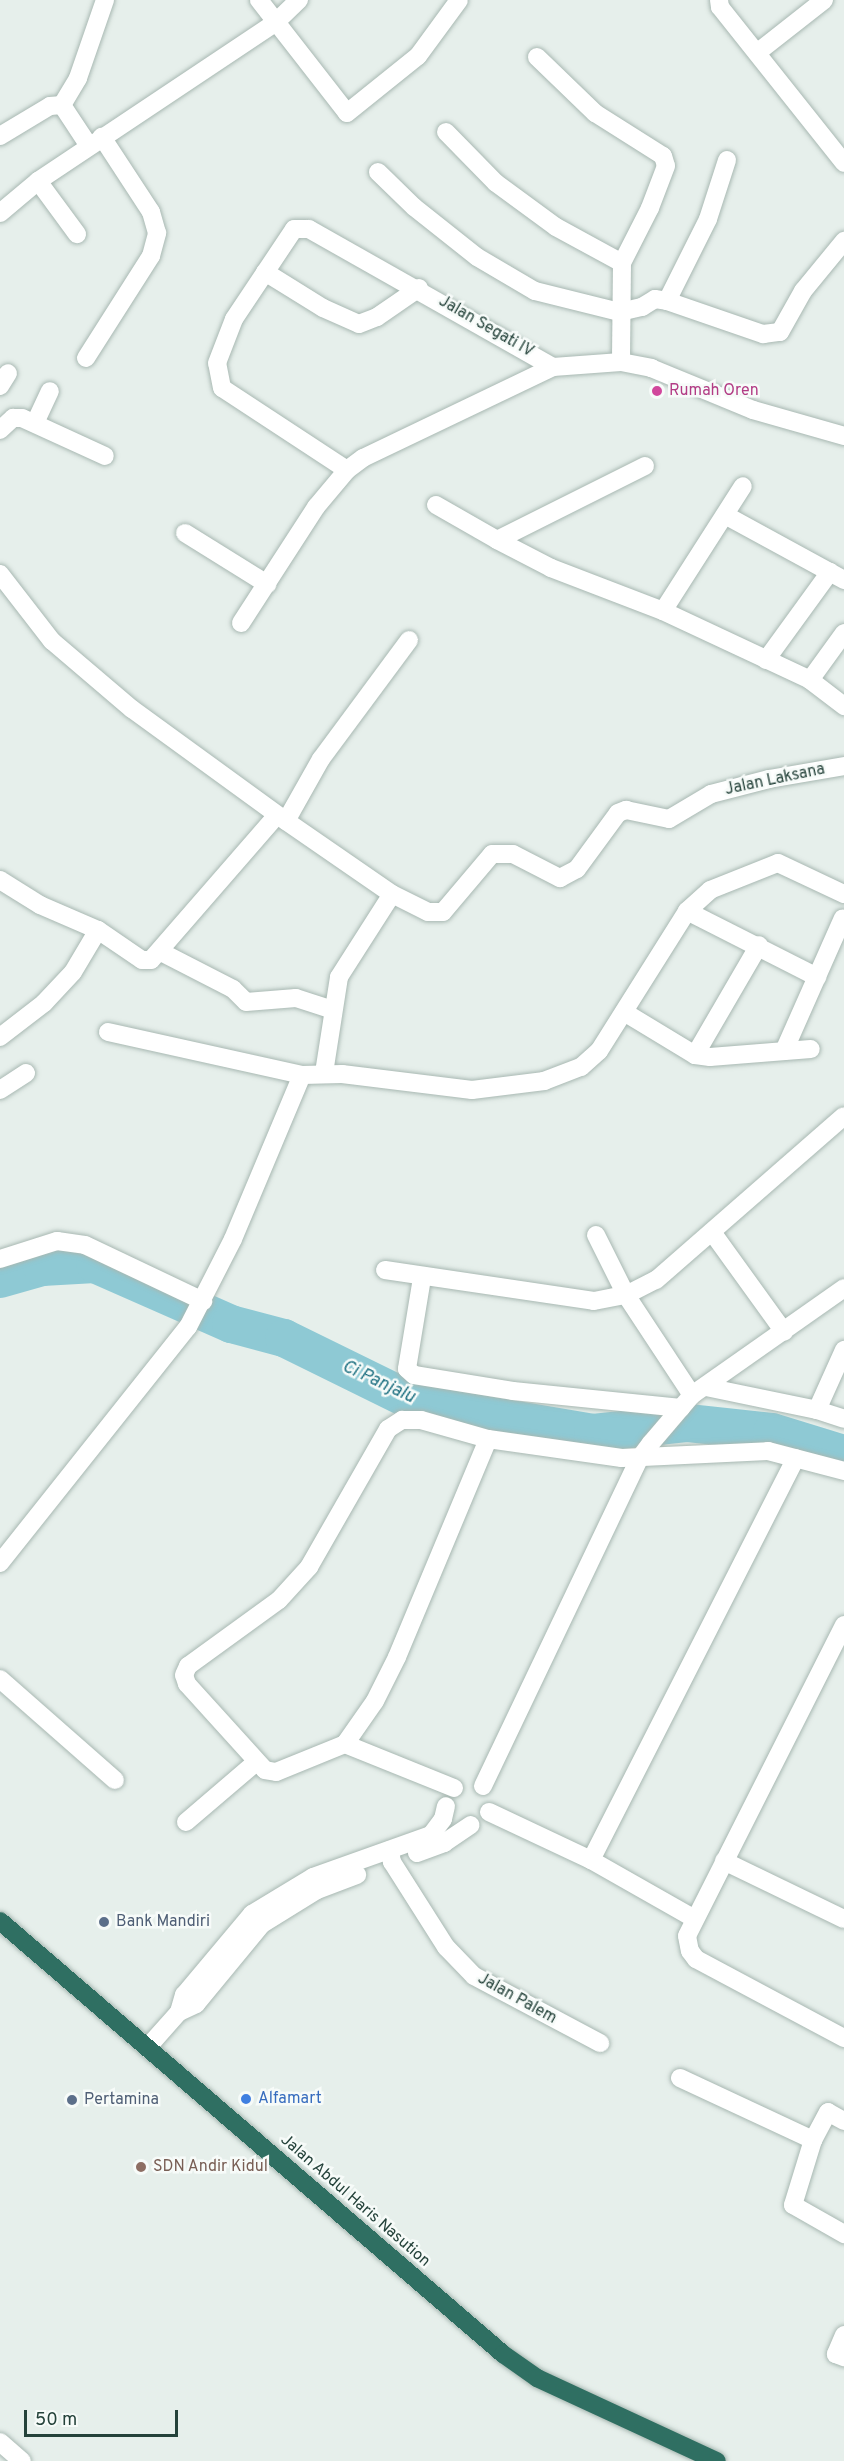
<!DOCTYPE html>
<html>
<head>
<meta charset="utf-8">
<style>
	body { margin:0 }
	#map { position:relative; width:844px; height:2461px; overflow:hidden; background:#e6efeb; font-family:Overpass,sans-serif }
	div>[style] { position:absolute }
	.river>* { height:38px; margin:-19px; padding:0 19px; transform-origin:19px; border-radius:19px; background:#8ec9d4 }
	.roads { filter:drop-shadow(0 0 2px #a8b8b2) drop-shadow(0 0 2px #a8b8b2) }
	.street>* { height:18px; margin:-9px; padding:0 9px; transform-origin:9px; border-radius:9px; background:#fff }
	.highway>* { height:18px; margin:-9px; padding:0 9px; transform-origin:9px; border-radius:9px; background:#2f6f62 }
	.dots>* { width:16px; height:16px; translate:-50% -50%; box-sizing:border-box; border:3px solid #f7fbf9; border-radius:50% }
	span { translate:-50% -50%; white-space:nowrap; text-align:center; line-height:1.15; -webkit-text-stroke:5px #f7fbf9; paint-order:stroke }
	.street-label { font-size:16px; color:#24423a }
	.hotel-label { font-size:16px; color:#b23c85 }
	.left { translate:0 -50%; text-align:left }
	.service-label { font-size:16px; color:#4e5e75 }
	.shop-label { font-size:16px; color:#366cbe }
	.education-label { font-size:16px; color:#785e54 }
	.water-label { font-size:18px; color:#1c6f80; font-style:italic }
	.scale { position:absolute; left:24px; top:2410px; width:154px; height:27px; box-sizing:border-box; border:3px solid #24423a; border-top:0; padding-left:8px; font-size:18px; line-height:21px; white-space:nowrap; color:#24423a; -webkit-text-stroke:4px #f7fbf9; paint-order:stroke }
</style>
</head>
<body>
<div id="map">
	<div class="river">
		<i style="left:0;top:1279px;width:44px;rotate:-15.9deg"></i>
		<i style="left:42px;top:1267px;width:53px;rotate:-3.2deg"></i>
		<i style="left:95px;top:1264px;width:149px;rotate:23.8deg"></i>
		<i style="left:231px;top:1324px;width:55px;rotate:14.8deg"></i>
		<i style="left:284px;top:1338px;width:147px;rotate:26.2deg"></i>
		<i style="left:416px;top:1403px;width:180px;rotate:9.6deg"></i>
		<i style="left:593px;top:1433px;width:96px;rotate:-6deg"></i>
		<i style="left:688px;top:1423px;width:84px;rotate:6.1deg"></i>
		<i style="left:772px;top:1432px;width:75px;rotate:17deg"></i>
	</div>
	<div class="roads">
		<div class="street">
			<i style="left:259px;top:0;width:143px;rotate:52.1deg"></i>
			<i style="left:347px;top:113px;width:91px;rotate:-38.8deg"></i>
			<i style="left:418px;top:56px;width:69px;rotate:-53.8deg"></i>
			<i style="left:719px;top:0;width:7px;rotate:82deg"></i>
			<i style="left:720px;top:7px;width:199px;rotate:51.5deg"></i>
			<i style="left:758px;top:52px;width:84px;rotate:-38.2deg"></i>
			<i style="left:537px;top:57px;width:81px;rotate:44deg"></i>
			<i style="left:595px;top:113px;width:80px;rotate:32.3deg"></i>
			<i style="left:663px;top:156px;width:10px;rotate:73deg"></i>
			<i style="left:666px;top:166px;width:45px;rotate:110.9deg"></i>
			<i style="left:650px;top:208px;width:62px;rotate:117deg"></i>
			<i style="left:622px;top:263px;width:99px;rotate:90.6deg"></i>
			<i style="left:446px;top:132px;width:71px;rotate:45.6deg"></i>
			<i style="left:496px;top:183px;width:74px;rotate:36.3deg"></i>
			<i style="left:556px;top:227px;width:75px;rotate:28.6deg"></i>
			<i style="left:0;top:136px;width:58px;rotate:-31deg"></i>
			<i style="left:50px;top:106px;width:12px;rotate:-5deg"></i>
			<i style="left:89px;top:146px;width:49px;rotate:-123.4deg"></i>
			<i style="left:62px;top:105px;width:31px;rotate:-59deg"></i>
			<i style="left:78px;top:78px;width:83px;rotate:-70.9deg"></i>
			<i style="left:378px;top:172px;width:50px;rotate:44.2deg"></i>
			<i style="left:414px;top:207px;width:80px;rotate:38.4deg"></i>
			<i style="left:477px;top:257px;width:67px;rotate:30.4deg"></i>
			<i style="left:535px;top:291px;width:88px;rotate:13.9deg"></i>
			<i style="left:620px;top:312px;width:23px;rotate:-13deg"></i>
			<i style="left:642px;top:307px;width:15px;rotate:-32deg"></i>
			<i style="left:655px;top:299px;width:12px;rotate:9deg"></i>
			<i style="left:667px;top:301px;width:102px;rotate:19deg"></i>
			<i style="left:763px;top:334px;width:17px;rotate:-7deg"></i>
			<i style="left:780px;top:332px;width:47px;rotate:-60.7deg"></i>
			<i style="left:803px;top:291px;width:65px;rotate:-50.6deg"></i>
			<i style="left:38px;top:181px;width:66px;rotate:53.7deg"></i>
			<i style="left:0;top:213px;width:50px;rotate:-40.1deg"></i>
			<i style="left:38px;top:181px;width:286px;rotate:-33.7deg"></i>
			<i style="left:276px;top:22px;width:32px;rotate:-44deg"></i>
			<i style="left:265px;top:272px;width:68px;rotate:31.8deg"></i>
			<i style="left:323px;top:308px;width:39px;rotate:24deg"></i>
			<i style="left:359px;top:324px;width:19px;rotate:-21deg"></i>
			<i style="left:377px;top:317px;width:51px;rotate:-34.6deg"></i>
			<i style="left:667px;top:301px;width:92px;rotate:-63.4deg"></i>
			<i style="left:708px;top:219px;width:62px;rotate:-72.1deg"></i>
			<i style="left:86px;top:358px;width:121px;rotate:-57.5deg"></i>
			<i style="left:151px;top:256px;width:24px;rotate:-75deg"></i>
			<i style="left:157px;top:233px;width:22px;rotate:-106deg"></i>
			<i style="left:151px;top:212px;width:90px;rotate:-123.2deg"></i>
			<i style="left:0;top:386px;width:15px;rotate:-58deg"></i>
			<i style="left:35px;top:423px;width:35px;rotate:-65deg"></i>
			<i style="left:0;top:430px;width:18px;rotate:-43deg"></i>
			<i style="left:13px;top:418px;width:9px"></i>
			<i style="left:22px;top:418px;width:91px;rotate:24.6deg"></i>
			<i style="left:645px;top:466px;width:165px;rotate:153.4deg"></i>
			<i style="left:497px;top:540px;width:61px;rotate:27.4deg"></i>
			<i style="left:551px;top:568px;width:120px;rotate:21deg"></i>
			<i style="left:663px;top:611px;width:162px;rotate:25.1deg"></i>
			<i style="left:810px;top:680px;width:43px;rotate:37.4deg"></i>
			<i style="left:347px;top:470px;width:149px;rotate:-146.7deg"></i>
			<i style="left:222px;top:388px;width:25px;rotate:-101deg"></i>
			<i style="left:217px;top:363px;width:47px;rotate:-68.9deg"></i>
			<i style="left:234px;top:319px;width:108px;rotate:-56.3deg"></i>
			<i style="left:294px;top:229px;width:15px"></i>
			<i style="left:309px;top:229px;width:280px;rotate:29.5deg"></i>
			<i style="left:436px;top:505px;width:70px;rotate:29.8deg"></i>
			<i style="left:725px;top:515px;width:136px;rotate:28.6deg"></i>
			<i style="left:185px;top:533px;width:97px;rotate:31.9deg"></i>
			<i style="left:0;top:574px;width:85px;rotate:52.2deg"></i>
			<i style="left:52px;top:641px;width:105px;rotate:40.4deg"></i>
			<i style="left:132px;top:709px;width:190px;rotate:36deg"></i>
			<i style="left:286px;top:821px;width:71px;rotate:-60.6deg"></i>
			<i style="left:321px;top:759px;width:148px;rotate:-53.5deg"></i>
			<i style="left:663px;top:611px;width:148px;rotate:-57.4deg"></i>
			<i style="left:241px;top:623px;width:138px;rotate:-57.1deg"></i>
			<i style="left:316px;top:507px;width:48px;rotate:-50deg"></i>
			<i style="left:347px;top:470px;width:20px;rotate:-37deg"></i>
			<i style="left:363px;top:458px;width:211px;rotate:-25.6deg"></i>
			<i style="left:553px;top:367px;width:68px;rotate:-4.2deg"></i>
			<i style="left:621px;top:362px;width:31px;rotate:11deg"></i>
			<i style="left:651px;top:368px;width:110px;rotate:22.4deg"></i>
			<i style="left:753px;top:410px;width:95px;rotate:15.9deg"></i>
			<i style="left:766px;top:660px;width:109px;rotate:-54deg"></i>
			<i style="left:810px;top:680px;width:58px;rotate:-54.1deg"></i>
			<i style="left:286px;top:821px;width:129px;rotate:34.6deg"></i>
			<i style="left:392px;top:894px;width:40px;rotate:26.6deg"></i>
			<i style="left:428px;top:912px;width:15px"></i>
			<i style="left:443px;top:912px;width:76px;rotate:-49.8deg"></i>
			<i style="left:492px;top:854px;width:21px"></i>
			<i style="left:513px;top:854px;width:53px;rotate:27.1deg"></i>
			<i style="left:560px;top:878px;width:19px;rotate:-28deg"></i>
			<i style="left:577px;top:869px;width:69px;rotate:-53.8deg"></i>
			<i style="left:618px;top:813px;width:9px;rotate:-21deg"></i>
			<i style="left:626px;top:810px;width:44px;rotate:11.8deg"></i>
			<i style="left:669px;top:819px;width:49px;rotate:-30.8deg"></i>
			<i style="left:711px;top:794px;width:60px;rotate:-14.5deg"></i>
			<i style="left:769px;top:779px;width:76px;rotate:-9.8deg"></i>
			<i style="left:0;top:880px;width:47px;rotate:32deg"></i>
			<i style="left:40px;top:905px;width:63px;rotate:23.3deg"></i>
			<i style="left:98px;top:930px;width:53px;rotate:34.3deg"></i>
			<i style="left:142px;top:960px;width:9px"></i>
			<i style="left:151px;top:960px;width:191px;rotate:-49deg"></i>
			<i style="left:687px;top:911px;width:146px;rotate:26.9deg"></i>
			<i style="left:161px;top:952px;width:81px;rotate:27.2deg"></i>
			<i style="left:233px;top:989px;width:18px;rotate:45deg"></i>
			<i style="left:246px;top:1002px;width:50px;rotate:-4.6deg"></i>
			<i style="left:296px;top:998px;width:39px;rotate:18deg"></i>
			<i style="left:624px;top:1012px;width:83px;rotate:31.2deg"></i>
			<i style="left:695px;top:1055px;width:15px;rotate:8deg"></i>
			<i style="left:710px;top:1057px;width:101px;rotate:-4.5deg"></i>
			<i style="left:108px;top:1032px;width:199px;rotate:12.5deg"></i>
			<i style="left:0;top:1037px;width:56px;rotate:-37.7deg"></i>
			<i style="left:44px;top:1003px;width:42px;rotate:-46.9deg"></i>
			<i style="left:73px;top:972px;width:49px;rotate:-59.2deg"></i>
			<i style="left:784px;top:1051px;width:145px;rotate:-66.1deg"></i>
			<i style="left:695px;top:1055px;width:127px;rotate:-59.8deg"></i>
			<i style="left:324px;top:1073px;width:97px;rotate:-81.1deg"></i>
			<i style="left:339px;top:977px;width:98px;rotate:-57.4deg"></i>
			<i style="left:0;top:1090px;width:31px;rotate:-33deg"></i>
			<i style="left:712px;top:1232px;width:123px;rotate:54.2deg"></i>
			<i style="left:596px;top:1235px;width:67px;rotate:63.4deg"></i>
			<i style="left:626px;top:1295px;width:120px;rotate:56.6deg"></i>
			<i style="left:0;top:1259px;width:60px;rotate:-17.5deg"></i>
			<i style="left:57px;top:1241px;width:28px;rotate:8deg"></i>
			<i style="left:85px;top:1245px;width:131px;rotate:25.4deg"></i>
			<i style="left:385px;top:1270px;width:211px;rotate:8.4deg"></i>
			<i style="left:594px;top:1301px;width:33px;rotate:-11deg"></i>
			<i style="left:626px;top:1295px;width:34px;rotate:-27deg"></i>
			<i style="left:656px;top:1280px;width:249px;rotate:-41.1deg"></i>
			<i style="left:422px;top:1278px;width:92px;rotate:99.4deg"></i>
			<i style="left:407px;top:1369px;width:9px;rotate:41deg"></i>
			<i style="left:414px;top:1375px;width:100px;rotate:9.2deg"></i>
			<i style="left:513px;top:1391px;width:169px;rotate:5.8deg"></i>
			<i style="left:706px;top:1387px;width:113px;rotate:11.7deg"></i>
			<i style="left:817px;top:1410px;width:28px;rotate:18deg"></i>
			<i style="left:817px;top:1410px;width:66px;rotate:-65.8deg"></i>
			<i style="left:0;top:1563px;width:302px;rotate:-51.5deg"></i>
			<i style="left:188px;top:1327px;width:99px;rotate:-62.9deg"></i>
			<i style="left:233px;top:1239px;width:178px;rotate:-67.2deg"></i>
			<i style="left:302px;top:1075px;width:40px;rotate:-1.4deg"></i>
			<i style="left:342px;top:1074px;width:131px;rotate:7deg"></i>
			<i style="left:472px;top:1090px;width:73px;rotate:-7.1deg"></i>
			<i style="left:544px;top:1081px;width:40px;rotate:-21deg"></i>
			<i style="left:581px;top:1067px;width:24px;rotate:-42deg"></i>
			<i style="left:599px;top:1051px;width:165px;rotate:-57.8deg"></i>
			<i style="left:687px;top:911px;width:31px;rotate:-42deg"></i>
			<i style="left:710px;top:890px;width:73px;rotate:-21.7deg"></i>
			<i style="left:778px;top:863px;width:73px;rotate:25.2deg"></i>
			<i style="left:844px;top:1625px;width:348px;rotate:116.8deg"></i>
			<i style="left:687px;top:1936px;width:15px;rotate:79deg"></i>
			<i style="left:690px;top:1951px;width:10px;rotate:53deg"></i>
			<i style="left:696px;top:1959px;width:168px;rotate:28.1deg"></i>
			<i style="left:0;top:1679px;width:153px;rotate:41.3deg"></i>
			<i style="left:345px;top:1744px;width:52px;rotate:-55.1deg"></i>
			<i style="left:375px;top:1701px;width:49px;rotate:-63.4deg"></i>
			<i style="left:397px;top:1657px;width:236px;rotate:-67.3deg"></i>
			<i style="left:483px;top:1786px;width:362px;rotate:-64.5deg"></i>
			<i style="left:639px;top:1459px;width:20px;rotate:-53deg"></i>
			<i style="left:651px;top:1443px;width:63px;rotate:-49.5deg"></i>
			<i style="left:692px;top:1395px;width:186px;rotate:-35.1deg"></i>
			<i style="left:454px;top:1788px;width:118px;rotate:-158deg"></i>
			<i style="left:345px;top:1744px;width:74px;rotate:157.9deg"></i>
			<i style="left:276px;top:1772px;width:11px;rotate:-170deg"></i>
			<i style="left:265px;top:1770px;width:116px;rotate:-132.2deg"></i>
			<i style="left:187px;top:1684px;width:9px;rotate:-108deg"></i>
			<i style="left:184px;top:1675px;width:10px;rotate:-66deg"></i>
			<i style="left:188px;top:1666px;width:112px;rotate:-36deg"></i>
			<i style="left:279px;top:1600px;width:45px;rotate:-47.7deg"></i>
			<i style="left:309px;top:1567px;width:159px;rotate:-60.2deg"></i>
			<i style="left:388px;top:1429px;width:17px;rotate:-33deg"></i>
			<i style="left:402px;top:1420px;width:19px"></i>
			<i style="left:421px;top:1420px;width:70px;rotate:15.8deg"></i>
			<i style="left:488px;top:1439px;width:135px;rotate:8.1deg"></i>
			<i style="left:622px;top:1458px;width:146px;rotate:-2.7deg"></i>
			<i style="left:768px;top:1451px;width:79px;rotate:14.7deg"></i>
			<i style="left:489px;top:1812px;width:113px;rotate:25.2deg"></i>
			<i style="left:591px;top:1860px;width:117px;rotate:29.6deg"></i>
			<i style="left:186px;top:1822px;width:91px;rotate:-40.5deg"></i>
			<i style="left:390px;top:1850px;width:12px;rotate:81deg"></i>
			<i style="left:392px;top:1862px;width:101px;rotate:57.6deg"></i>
			<i style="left:446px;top:1947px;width:40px;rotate:46deg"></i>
			<i style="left:474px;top:1976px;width:143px;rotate:28deg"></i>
			<i style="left:417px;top:1853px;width:29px;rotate:-20deg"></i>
			<i style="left:444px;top:1843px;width:32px;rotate:-34deg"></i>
			<i style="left:591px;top:1860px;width:451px;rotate:-63deg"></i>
			<i style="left:724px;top:1861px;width:133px;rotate:25.8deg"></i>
			<i style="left:179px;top:2012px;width:19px;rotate:-25deg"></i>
			<i style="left:196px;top:2004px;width:104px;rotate:-50.5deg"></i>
			<i style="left:262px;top:1924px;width:65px;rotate:-31.7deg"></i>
			<i style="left:317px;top:1890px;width:43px;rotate:-20.6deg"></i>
			<i style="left:147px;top:2048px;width:48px;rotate:-48.4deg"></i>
			<i style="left:179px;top:2012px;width:18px;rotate:-74deg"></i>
			<i style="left:184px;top:1995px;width:106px;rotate:-50deg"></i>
			<i style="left:252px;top:1914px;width:71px;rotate:-31.2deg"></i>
			<i style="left:313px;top:1877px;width:125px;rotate:-19.6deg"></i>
			<i style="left:431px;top:1835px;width:20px;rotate:-53deg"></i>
			<i style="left:443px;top:1819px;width:13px;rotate:-77deg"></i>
			<i style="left:680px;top:2078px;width:147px;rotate:25deg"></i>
			<i style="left:844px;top:2121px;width:18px;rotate:-151deg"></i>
			<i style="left:828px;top:2112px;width:32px;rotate:118deg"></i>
			<i style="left:813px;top:2140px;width:68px;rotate:107.1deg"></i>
			<i style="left:793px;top:2205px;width:59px;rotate:29.6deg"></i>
			<i style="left:844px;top:2335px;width:21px;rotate:113deg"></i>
			<i style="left:836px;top:2354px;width:9px;rotate:21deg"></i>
			<i style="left:0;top:2442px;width:29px;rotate:41deg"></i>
		</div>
		<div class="highway">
			<i style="left:0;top:1921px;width:664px;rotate:40.72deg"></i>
			<i style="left:503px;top:2354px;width:42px;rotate:35.2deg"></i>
			<i style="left:537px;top:2378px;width:198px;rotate:24.8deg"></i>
		</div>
	</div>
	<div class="dots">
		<i style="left:657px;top:391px;background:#d1479c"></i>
		<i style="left:104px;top:1922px;background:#5c6f8a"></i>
		<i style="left:246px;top:2099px;background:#3f7fe0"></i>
		<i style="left:72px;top:2100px;background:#5c6f8a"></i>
		<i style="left:141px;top:2167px;background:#8d6e63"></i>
	</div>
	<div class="street-label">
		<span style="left:486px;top:327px;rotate:30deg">Jalan Segati IV</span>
		<span style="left:775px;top:780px;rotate:-12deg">Jalan Laksana</span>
		<span style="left:517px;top:1999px;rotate:29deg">Jalan Palem</span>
		<span style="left:355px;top:2201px;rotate:41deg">Jalan Abdul Haris Nasution</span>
	</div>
	<div class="hotel-label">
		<span class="left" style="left:669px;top:391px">Rumah Oren</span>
	</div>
	<div class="service-label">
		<span class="left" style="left:116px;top:1922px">Bank Mandiri</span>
		<span class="left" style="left:84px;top:2100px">Pertamina</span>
	</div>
	<div class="shop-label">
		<span class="left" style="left:258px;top:2099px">Alfamart</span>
	</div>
	<div class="education-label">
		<span class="left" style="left:153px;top:2167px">SDN Andir Kidul</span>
	</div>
	<div class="water-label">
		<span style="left:378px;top:1383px;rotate:25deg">Ci Panjalu</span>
	</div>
	<div class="scale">50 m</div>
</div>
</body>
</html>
